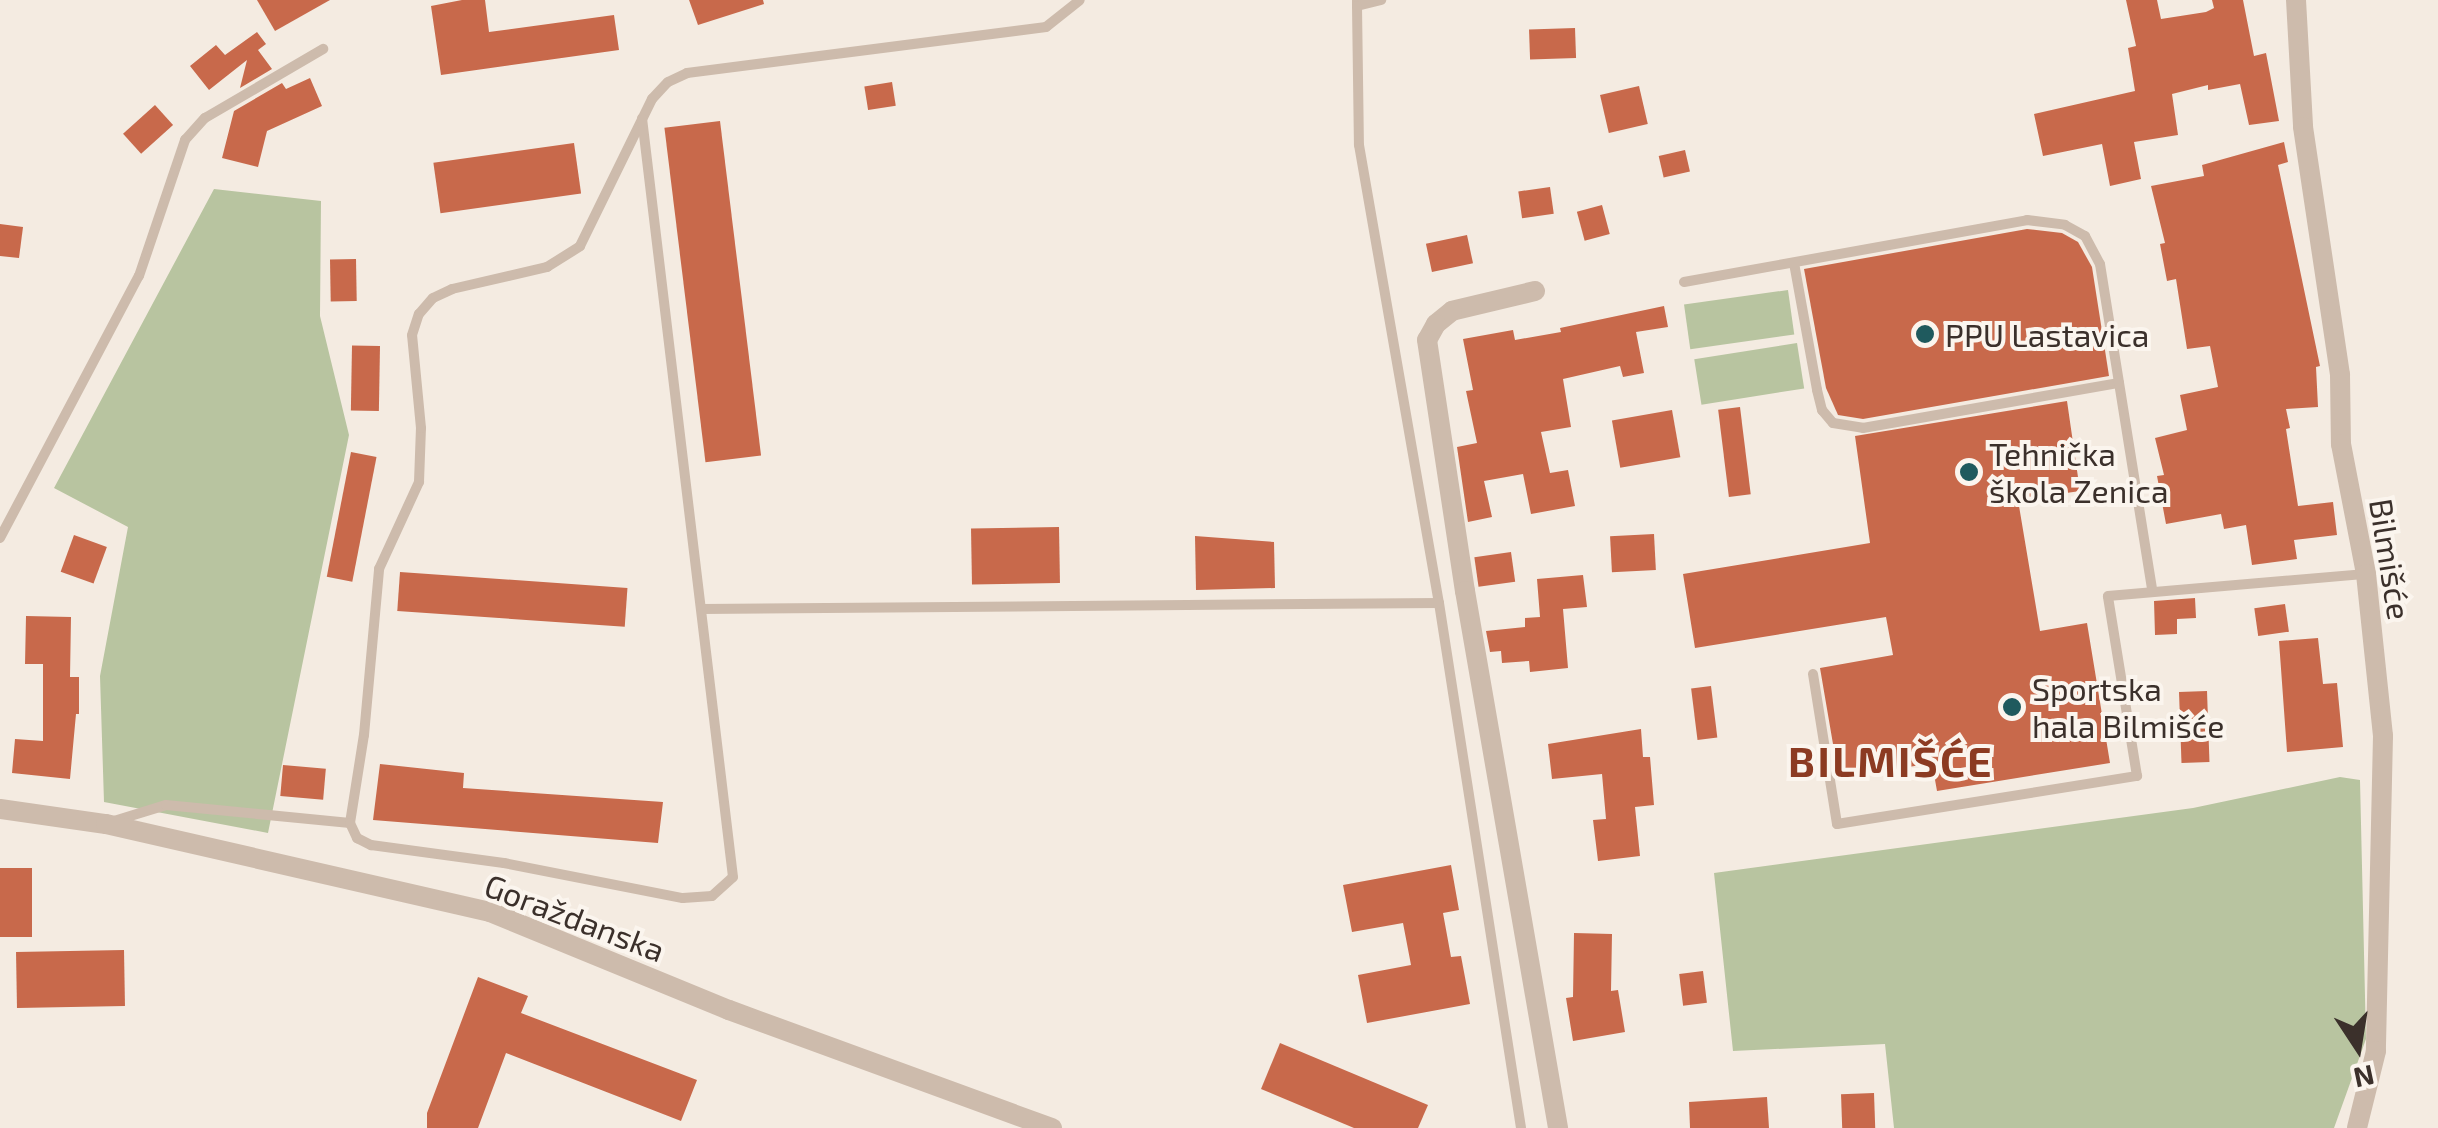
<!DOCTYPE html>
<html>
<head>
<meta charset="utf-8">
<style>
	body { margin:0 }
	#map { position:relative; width:2438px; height:1128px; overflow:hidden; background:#f4ebe1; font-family:"Exo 2",sans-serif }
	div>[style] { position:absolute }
	.green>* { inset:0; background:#b8c4a0; transform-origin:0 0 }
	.building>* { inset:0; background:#c8694b; transform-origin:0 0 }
	.lane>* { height:10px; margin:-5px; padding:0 5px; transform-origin:5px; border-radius:5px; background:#cdbbac }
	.street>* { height:20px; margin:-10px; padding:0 10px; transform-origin:10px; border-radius:10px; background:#cdbbac }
	.dots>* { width:28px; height:28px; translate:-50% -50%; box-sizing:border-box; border:5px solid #fbf5ee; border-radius:50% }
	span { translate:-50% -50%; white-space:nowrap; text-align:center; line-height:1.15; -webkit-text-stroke:8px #fbf5ee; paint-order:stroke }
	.poi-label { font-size:32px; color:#3b302b }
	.left { translate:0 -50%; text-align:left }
	.street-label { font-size:32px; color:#3b302b }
	.district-label { font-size:42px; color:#8c3b22; font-weight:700; letter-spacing:2.5px }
	.north { position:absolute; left:2308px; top:998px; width:100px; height:100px; -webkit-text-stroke:8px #fbf5ee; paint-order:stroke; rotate:168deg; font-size:28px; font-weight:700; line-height:40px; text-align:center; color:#3b302b }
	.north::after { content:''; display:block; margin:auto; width:35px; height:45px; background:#3b302b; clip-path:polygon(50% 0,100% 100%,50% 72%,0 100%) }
</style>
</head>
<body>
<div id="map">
	<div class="green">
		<i style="clip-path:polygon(214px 189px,321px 201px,320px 316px,349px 435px,268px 833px,104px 802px,100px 676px,128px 527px,54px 488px)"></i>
		<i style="left:1788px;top:290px;width:45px;height:105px;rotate:82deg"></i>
		<i style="left:1797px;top:343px;width:46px;height:104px;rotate:81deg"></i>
		<i style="clip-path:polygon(2340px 777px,2360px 780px,2366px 1039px,2334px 1128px,1894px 1128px,1885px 1044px,1733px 1051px,1714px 873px,2193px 808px)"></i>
	</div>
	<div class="building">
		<i style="clip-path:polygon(257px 0,330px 0,275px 31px)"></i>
		<i style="clip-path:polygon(462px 0,485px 0,489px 32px,614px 15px,619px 50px,441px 75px,431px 6px)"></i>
		<i style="clip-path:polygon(689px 0,763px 0,764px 4px,698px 25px)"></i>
		<i style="clip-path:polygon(2126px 0,2157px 0,2161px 19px,2206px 12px,2214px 8px,2212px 0,2243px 0,2254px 56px,2266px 53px,2279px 121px,2249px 125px,2240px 84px,2208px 90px,2208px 85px,2172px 94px,2178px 135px,2134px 142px,2141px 179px,2110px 186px,2102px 144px,2043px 156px,2034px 114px,2135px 91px,2128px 48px,2136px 46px)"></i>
		<i style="left:1575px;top:28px;width:30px;height:46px;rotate:88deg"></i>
		<i style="clip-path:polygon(257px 32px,266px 44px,258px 50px,272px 69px,240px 88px,247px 60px,209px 90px,190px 66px,216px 45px,225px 55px)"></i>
		<i style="clip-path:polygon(310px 78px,322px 106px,267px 131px,258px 167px,222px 158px,234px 111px,282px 83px,286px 89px)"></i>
		<i style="left:892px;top:82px;width:24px;height:28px;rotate:81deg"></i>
		<i style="left:1639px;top:86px;width:39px;height:40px;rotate:77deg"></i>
		<i style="left:155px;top:105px;width:27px;height:43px;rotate:48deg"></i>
		<i style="left:720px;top:121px;width:337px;height:56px;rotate:83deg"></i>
		<i style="clip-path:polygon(2284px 142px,2288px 162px,2278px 165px,2320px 366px,2316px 367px,2318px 407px,2286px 409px,2290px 428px,2286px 429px,2298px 506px,2333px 502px,2337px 535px,2294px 540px,2297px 559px,2252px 565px,2246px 525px,2224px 529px,2221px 514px,2166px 524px,2157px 476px,2164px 475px,2155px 438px,2187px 430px,2180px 395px,2218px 387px,2210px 346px,2187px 349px,2176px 279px,2167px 281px,2160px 244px,2165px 243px,2151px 186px,2204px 176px,2202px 165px)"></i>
		<i style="left:574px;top:143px;width:51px;height:142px;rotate:82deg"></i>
		<i style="left:1685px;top:150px;width:22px;height:27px;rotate:77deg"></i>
		<i style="left:1550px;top:187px;width:27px;height:32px;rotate:82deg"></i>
		<i style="left:1602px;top:205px;width:30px;height:26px;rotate:75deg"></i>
		<i style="clip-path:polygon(0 224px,23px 227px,19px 258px,0 256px)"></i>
		<i style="clip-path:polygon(2027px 229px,2062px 233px,2078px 242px,2092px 267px,2109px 376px,1863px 419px,1838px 415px,1826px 388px,1804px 269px)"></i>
		<i style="left:1467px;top:235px;width:29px;height:42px;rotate:78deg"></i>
		<i style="left:356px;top:259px;width:42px;height:26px;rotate:89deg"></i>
		<i style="clip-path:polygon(1664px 306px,1668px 327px,1636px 332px,1644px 373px,1623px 377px,1620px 366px,1563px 379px,1571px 427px,1541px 432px,1550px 473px,1568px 470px,1575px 506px,1531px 514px,1523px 474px,1484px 481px,1492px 517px,1468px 522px,1457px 447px,1477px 443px,1466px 391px,1473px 390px,1463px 339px,1513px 330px,1515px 340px,1561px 332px,1560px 328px)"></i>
		<i style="left:380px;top:346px;width:65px;height:28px;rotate:91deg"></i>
		<i style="clip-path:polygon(2067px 401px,2080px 491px,2018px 500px,2040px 631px,2087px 623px,2110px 763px,1937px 791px,1932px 763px,1839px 779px,1820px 668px,1893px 655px,1886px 617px,1695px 648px,1683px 574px,1870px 543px,1855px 436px)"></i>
		<i style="left:1740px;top:407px;width:88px;height:22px;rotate:83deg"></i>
		<i style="left:1672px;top:410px;width:48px;height:61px;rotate:80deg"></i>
		<i style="left:351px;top:452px;width:26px;height:127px;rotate:11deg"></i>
		<i style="left:1059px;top:527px;width:56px;height:88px;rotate:89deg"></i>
		<i style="left:1654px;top:534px;width:36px;height:44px;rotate:87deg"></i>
		<i style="left:74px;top:535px;width:35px;height:39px;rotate:20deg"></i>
		<i style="clip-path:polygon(1195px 536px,1274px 542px,1275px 588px,1196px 590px)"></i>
		<i style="left:1511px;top:552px;width:30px;height:37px;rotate:82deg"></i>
		<i style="left:400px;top:572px;width:228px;height:39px;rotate:4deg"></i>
		<i style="clip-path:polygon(1583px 575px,1587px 607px,1563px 609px,1568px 668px,1530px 672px,1529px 661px,1502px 663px,1501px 651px,1490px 652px,1486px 631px,1525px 627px,1525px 618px,1540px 617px,1537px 579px)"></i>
		<i style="clip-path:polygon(2195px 598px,2196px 618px,2177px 619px,2177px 634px,2155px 635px,2154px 601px)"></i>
		<i style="left:2285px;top:604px;width:28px;height:31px;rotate:82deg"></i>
		<i style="clip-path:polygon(26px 616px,71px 617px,70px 677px,79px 677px,79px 714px,76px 714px,70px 779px,12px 773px,15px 739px,43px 741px,43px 664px,25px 664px)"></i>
		<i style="clip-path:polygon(2318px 638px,2323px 684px,2337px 683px,2343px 747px,2287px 752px,2279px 641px)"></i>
		<i style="left:1711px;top:686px;width:52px;height:20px;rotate:83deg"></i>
		<i style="left:2207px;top:691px;width:71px;height:28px;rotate:88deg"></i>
		<i style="clip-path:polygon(1641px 729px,1643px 757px,1650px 757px,1654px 805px,1635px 807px,1640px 856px,1598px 861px,1593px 820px,1606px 819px,1602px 774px,1552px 779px,1548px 744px)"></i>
		<i style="clip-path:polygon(380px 764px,464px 773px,463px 788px,663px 802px,658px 843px,373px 820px)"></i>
		<i style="left:283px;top:765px;width:43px;height:31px;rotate:5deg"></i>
		<i style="clip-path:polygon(1451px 865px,1459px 910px,1443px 913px,1451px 957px,1461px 956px,1470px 1004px,1367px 1023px,1358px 975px,1411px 965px,1403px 923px,1352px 932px,1343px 885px)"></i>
		<i style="left:32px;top:868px;width:69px;height:32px;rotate:90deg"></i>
		<i style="clip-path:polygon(1574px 933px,1612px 934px,1611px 991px,1618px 990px,1625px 1032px,1573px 1041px,1566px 998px,1573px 997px)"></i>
		<i style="left:124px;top:950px;width:56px;height:108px;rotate:89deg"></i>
		<i style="left:1703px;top:971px;width:32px;height:24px;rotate:83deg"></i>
		<i style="clip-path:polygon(478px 977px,528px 996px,521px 1013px,697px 1080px,681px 1121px,506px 1053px,478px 1128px,427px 1128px,427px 1113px)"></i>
		<i style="clip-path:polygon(1280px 1043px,1428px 1105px,1418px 1128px,1354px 1128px,1261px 1089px)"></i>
		<i style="left:1874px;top:1093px;width:35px;height:33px;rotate:88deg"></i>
		<i style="clip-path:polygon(1767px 1097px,1769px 1128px,1690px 1128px,1689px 1102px)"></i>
	</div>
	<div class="lane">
		<i style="left:1357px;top:1px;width:5px;rotate:90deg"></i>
		<i style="left:1357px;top:6px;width:25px;rotate:-14deg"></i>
		<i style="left:1357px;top:6px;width:139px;rotate:89.2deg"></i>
		<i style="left:1359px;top:145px;width:465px;rotate:80.1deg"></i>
		<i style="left:1439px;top:603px;width:531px;rotate:81.12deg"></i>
		<i style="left:1794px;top:263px;width:129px;rotate:79.7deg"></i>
		<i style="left:1817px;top:390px;width:21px;rotate:76deg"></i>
		<i style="left:1822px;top:410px;width:17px;rotate:50deg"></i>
		<i style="left:1833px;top:423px;width:30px;rotate:9deg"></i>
		<i style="left:1863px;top:428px;width:260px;rotate:-10deg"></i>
		<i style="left:1684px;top:282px;width:349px;rotate:-10.2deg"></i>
		<i style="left:2027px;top:220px;width:38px;rotate:7deg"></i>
		<i style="left:2065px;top:225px;width:23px;rotate:29deg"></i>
		<i style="left:2085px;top:236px;width:32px;rotate:62deg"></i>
		<i style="left:2100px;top:264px;width:329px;rotate:80.9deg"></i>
		<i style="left:0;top:538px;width:297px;rotate:-62.1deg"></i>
		<i style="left:139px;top:276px;width:144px;rotate:-71.3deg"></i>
		<i style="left:185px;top:140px;width:30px;rotate:-48deg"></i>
		<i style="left:205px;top:118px;width:137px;rotate:-30.3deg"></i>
		<i style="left:702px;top:609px;width:737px;rotate:-0.47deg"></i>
		<i style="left:1813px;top:674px;width:152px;rotate:80.9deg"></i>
		<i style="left:1837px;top:824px;width:304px;rotate:-9.1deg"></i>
		<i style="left:2137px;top:776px;width:182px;rotate:-99.2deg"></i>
		<i style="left:2108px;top:596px;width:259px;rotate:-4.9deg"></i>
		<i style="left:114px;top:821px;width:54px;rotate:-17.1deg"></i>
		<i style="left:166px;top:805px;width:185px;rotate:5.6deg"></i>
		<i style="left:350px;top:823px;width:89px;rotate:-81deg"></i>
		<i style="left:364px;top:735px;width:167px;rotate:-84.8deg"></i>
		<i style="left:379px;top:569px;width:96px;rotate:-65.3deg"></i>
		<i style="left:419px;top:482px;width:54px;rotate:-87.9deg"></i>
		<i style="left:421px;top:428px;width:93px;rotate:-95.5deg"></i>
		<i style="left:412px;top:335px;width:22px;rotate:-72deg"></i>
		<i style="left:419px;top:314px;width:21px;rotate:-49deg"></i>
		<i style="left:433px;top:298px;width:21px;rotate:-25deg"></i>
		<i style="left:452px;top:289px;width:98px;rotate:-13deg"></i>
		<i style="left:547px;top:267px;width:39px;rotate:-32deg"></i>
		<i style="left:580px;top:246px;width:164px;rotate:-63.9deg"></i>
		<i style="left:652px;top:99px;width:23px;rotate:-47deg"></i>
		<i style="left:668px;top:82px;width:21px;rotate:-25deg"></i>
		<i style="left:687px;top:73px;width:362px;rotate:-7.3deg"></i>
		<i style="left:1046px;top:27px;width:43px;rotate:-38.5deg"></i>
		<i style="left:350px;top:823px;width:17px;rotate:65deg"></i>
		<i style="left:357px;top:838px;width:16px;rotate:27deg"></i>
		<i style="left:371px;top:845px;width:134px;rotate:7.7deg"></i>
		<i style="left:504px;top:863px;width:182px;rotate:11.1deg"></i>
		<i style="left:683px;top:898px;width:29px;rotate:-4deg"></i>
		<i style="left:712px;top:896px;width:28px;rotate:-42deg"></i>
		<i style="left:733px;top:877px;width:764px;rotate:-96.84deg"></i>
	</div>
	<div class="street">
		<i style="left:2296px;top:0;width:127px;rotate:86.8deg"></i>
		<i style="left:2303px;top:127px;width:251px;rotate:81.5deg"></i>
		<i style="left:2340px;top:375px;width:69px;rotate:89.2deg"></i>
		<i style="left:2341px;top:444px;width:132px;rotate:79.1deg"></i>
		<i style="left:2366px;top:574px;width:163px;rotate:84deg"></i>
		<i style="left:2383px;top:736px;width:315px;rotate:91.3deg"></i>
		<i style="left:2376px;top:1051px;width:79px;rotate:103.9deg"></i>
		<i style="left:1535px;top:291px;width:85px;rotate:166.5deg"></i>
		<i style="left:1452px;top:311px;width:21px;rotate:141deg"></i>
		<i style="left:1436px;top:324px;width:18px;rotate:119deg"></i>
		<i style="left:1427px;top:340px;width:254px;rotate:81.4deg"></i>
		<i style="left:1465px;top:591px;width:545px;rotate:80.17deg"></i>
		<i style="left:0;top:809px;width:107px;rotate:8.1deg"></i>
		<i style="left:106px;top:824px;width:394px;rotate:12.9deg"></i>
		<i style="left:490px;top:912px;width:258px;rotate:22.3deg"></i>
		<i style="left:729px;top:1010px;width:344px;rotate:20.1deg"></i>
	</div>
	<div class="dots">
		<i style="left:1925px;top:334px;background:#1f5a5e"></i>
		<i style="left:1969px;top:472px;background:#1f5a5e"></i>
		<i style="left:2012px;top:707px;background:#1f5a5e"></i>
	</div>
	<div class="poi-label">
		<span class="left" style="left:1945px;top:334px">PPU Lastavica</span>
		<span class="left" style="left:1989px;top:472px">Tehnička<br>škola Zenica</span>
		<span class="left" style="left:2032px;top:707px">Sportska<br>hala Bilmišće</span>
	</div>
	<div class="street-label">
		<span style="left:2391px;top:559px;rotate:81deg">Bilmišće</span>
		<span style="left:575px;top:917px;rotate:21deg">Goraždanska</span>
	</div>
	<div class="district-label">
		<span style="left:1891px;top:760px">BILMIŠĆE</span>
	</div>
	<div class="north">N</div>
</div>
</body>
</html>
